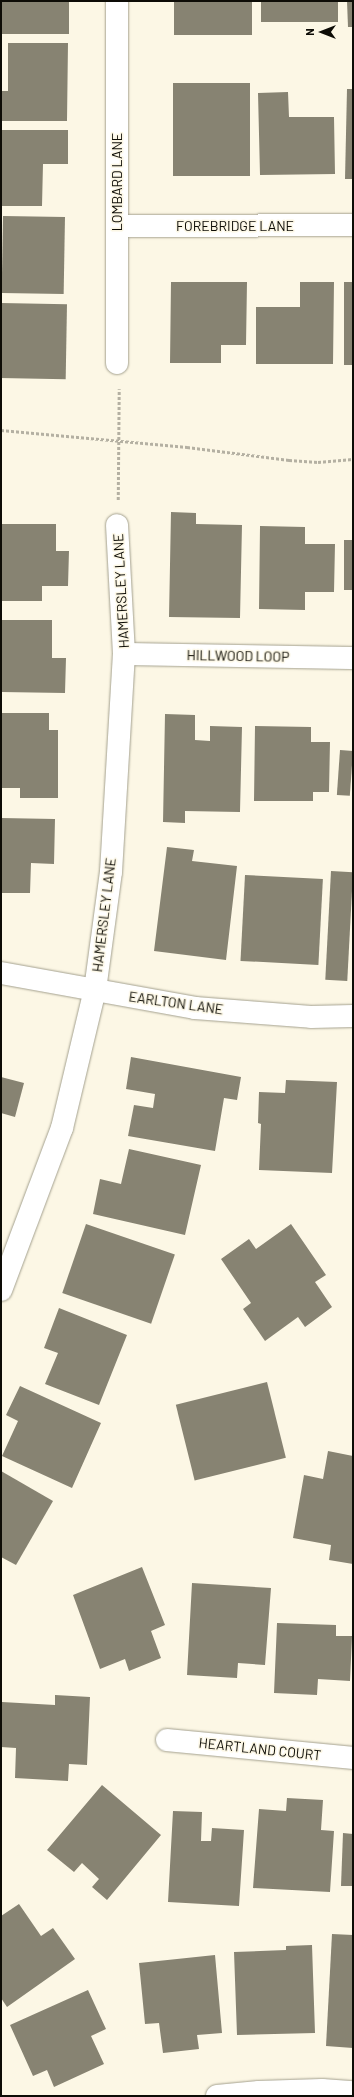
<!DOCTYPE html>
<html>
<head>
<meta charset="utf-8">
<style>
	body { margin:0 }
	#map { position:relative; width:354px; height:2097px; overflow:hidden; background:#fcf7e5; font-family:Barlow,sans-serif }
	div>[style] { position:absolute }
	.building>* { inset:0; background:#878372; transform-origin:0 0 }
	.path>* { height:2.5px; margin-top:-1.25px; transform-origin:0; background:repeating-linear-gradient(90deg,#b4b0a2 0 3px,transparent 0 5px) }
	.roads { filter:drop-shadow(0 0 1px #a4a18f) drop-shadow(0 0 1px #a4a18f) }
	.minor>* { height:22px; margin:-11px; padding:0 11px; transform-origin:11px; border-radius:11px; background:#fff }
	span { translate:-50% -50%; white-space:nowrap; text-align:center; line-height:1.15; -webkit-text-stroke:3px #fcf7e5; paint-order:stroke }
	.street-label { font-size:14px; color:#0d0c06 }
	.frame { position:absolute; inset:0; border:2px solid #0d0c06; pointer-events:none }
	.north { position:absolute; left:302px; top:12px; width:40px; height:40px; -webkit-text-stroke:3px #fcf7e5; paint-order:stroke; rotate:270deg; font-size:11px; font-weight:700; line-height:16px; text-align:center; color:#0d0c06 }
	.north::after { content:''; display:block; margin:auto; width:14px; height:18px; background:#0d0c06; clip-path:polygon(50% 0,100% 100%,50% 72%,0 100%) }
</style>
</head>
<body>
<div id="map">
	<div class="building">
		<i style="left:1px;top:1px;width:68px;height:33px"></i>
		<i style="left:174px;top:1px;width:78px;height:34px"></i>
		<i style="left:261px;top:1px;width:77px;height:21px"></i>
		<i style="clip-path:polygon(347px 1px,353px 1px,353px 27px,348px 27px)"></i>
		<i style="clip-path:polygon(8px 43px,68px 43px,67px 121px,1px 121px,1px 91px,8px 91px)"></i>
		<i style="left:173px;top:83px;width:77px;height:93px"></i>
		<i style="clip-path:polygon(347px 89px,353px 89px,353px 179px,345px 179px)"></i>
		<i style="clip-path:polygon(288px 92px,289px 117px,334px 117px,335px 174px,260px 175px,258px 93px)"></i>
		<i style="clip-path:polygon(1px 130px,68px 130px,68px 164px,43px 164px,42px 206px,1px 206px)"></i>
		<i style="left:3px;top:216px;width:62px;height:77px;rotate:1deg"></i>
		<i style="clip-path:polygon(171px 282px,247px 282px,246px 345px,221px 345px,221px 363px,170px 363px)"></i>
		<i style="clip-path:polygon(300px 282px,334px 282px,333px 364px,256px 364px,256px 307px,300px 307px)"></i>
		<i style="left:344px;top:282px;width:9px;height:83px"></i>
		<i style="left:1px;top:303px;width:66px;height:75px;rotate:1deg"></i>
		<i style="clip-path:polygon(171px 512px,196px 513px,196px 524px,242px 525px,240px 618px,169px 617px)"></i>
		<i style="clip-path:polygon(1px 524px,56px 524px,56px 551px,69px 551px,68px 586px,42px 586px,42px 601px,1px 601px)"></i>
		<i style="clip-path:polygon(260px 526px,305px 527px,305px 544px,335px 544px,334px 592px,305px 592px,305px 610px,259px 609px)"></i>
		<i style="left:344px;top:540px;width:9px;height:50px"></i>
		<i style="clip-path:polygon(1px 620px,52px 620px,52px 658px,66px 658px,65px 693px,1px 692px)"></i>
		<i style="clip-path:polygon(1px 713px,49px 713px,49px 730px,58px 730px,58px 798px,20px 798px,20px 788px,1px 788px)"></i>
		<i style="clip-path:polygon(165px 714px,195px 715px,195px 740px,210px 741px,210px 726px,242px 727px,240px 812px,185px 811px,185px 823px,163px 822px)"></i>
		<i style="clip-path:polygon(255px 726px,311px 727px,311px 742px,330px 742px,329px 792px,313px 792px,313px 801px,254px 801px)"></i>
		<i style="left:340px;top:750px;width:13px;height:45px;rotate:4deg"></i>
		<i style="clip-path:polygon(1px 818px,55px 819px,54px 864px,31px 863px,30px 893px,1px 893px)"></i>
		<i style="clip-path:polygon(167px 847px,194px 850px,192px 861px,237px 866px,226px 960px,154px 951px)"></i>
		<i style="left:331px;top:871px;width:22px;height:109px;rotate:3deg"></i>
		<i style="left:245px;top:875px;width:78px;height:86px;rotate:3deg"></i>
		<i style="clip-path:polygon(131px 1057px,241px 1077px,237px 1100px,224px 1098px,215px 1151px,128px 1136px,134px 1105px,153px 1108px,155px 1094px,126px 1089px)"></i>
		<i style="clip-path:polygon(1px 1077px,24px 1083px,15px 1117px,1px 1113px)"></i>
		<i style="clip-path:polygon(286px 1080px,337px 1082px,332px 1173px,259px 1170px,261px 1124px,258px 1123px,259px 1092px,285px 1093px)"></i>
		<i style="clip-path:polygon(129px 1149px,201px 1165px,185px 1235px,93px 1214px,100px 1179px,121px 1184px)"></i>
		<i style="left:86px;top:1224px;width:94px;height:73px;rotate:19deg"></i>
		<i style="clip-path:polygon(291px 1224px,326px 1275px,315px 1282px,332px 1307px,305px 1327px,298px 1317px,265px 1341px,243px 1309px,251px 1303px,221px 1259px,249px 1239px,256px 1249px)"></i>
		<i style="clip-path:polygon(59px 1308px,127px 1335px,99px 1405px,45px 1384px,58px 1353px,44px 1348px)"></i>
		<i style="left:267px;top:1382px;width:78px;height:94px;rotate:76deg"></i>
		<i style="clip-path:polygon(20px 1386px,101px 1423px,72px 1488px,2px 1456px,18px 1421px,6px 1415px)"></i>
		<i style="clip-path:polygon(328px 1451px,353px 1456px,353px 1564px,329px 1560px,331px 1545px,293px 1538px,304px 1475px,323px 1479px)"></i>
		<i style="clip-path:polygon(1px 1471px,53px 1501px,16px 1565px,1px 1557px)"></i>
		<i style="clip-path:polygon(142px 1567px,165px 1625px,151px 1631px,161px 1658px,129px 1671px,125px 1659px,100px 1669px,73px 1595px)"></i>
		<i style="clip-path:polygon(192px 1583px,271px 1588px,265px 1665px,238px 1663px,237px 1678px,187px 1675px)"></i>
		<i style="clip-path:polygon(277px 1623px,336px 1625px,336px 1636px,352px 1636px,350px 1681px,318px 1679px,317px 1695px,274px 1693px)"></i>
		<i style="clip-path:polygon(55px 1695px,90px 1697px,87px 1765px,69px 1764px,68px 1781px,15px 1778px,16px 1748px,1px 1747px,2px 1702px,55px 1705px)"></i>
		<i style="clip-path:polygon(102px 1785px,161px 1835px,107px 1900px,92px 1887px,99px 1879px,82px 1863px,74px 1872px,47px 1850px)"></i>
		<i style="clip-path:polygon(287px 1798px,323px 1800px,321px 1830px,334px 1831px,330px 1892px,253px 1888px,259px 1809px,286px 1811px)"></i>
		<i style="clip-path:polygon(173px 1811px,202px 1812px,201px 1841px,211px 1841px,212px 1828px,244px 1830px,239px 1906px,168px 1902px)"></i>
		<i style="clip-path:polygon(343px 1833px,353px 1834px,353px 1886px,341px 1886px)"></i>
		<i style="clip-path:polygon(19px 1904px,41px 1936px,53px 1928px,75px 1959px,7px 2007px,1px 1998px,1px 1916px)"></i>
		<i style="clip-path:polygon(332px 1934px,353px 1935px,353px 2048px,326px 2046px)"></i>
		<i style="clip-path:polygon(312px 1945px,315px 2033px,237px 2035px,234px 1952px,286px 1950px,286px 1946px)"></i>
		<i style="clip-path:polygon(215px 1955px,222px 2033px,197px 2035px,199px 2049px,163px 2053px,159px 2023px,145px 2024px,139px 1963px)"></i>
		<i style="clip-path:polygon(88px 1990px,106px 2029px,91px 2036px,104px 2064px,54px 2087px,47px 2070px,33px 2076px,10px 2025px)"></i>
	</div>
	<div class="path">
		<i style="left:1px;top:430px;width:187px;rotate:5.2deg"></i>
		<i style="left:187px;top:447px;width:103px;rotate:7.3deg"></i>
		<i style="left:289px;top:460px;width:29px;rotate:4deg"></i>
		<i style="left:318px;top:462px;width:35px;rotate:-5deg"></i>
		<i style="left:118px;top:500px;width:111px;rotate:-89.5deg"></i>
	</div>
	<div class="roads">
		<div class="minor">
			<i style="left:117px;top:1px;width:362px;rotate:90deg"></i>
			<i style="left:117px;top:226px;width:236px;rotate:-0.2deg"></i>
			<i style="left:124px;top:654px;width:229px;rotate:1deg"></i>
			<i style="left:1px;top:973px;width:197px;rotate:10.2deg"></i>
			<i style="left:195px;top:1008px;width:116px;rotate:4.4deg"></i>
			<i style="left:311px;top:1017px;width:42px;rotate:-1.4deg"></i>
			<i style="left:1px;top:1290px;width:173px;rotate:-69.4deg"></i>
			<i style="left:62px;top:1128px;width:142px;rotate:-76.6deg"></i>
			<i style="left:95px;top:990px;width:119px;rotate:-82.3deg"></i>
			<i style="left:111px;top:872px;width:218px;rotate:-86.6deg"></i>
			<i style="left:124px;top:654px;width:129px;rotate:-93.1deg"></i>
			<i style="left:167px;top:1740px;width:187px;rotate:5.5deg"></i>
			<i style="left:217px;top:2096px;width:42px;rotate:-5.4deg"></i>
			<i style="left:259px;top:2092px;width:63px;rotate:-1.8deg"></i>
			<i style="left:322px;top:2090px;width:31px;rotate:4deg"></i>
		</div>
	</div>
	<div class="street-label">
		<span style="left:117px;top:182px;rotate:-90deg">LOMBARD LANE</span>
		<span style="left:235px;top:226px">FOREBRIDGE LANE</span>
		<span style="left:121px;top:591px;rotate:-93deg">HAMERSLEY LANE</span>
		<span style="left:238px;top:656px;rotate:1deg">HILLWOOD LOOP</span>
		<span style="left:104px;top:915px;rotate:-83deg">HAMERSLEY LANE</span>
		<span style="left:176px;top:1003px;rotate:8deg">EARLTON LANE</span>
		<span style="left:260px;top:1749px;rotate:6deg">HEARTLAND COURT</span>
	</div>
	<div class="frame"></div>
	<div class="north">N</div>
</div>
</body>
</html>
